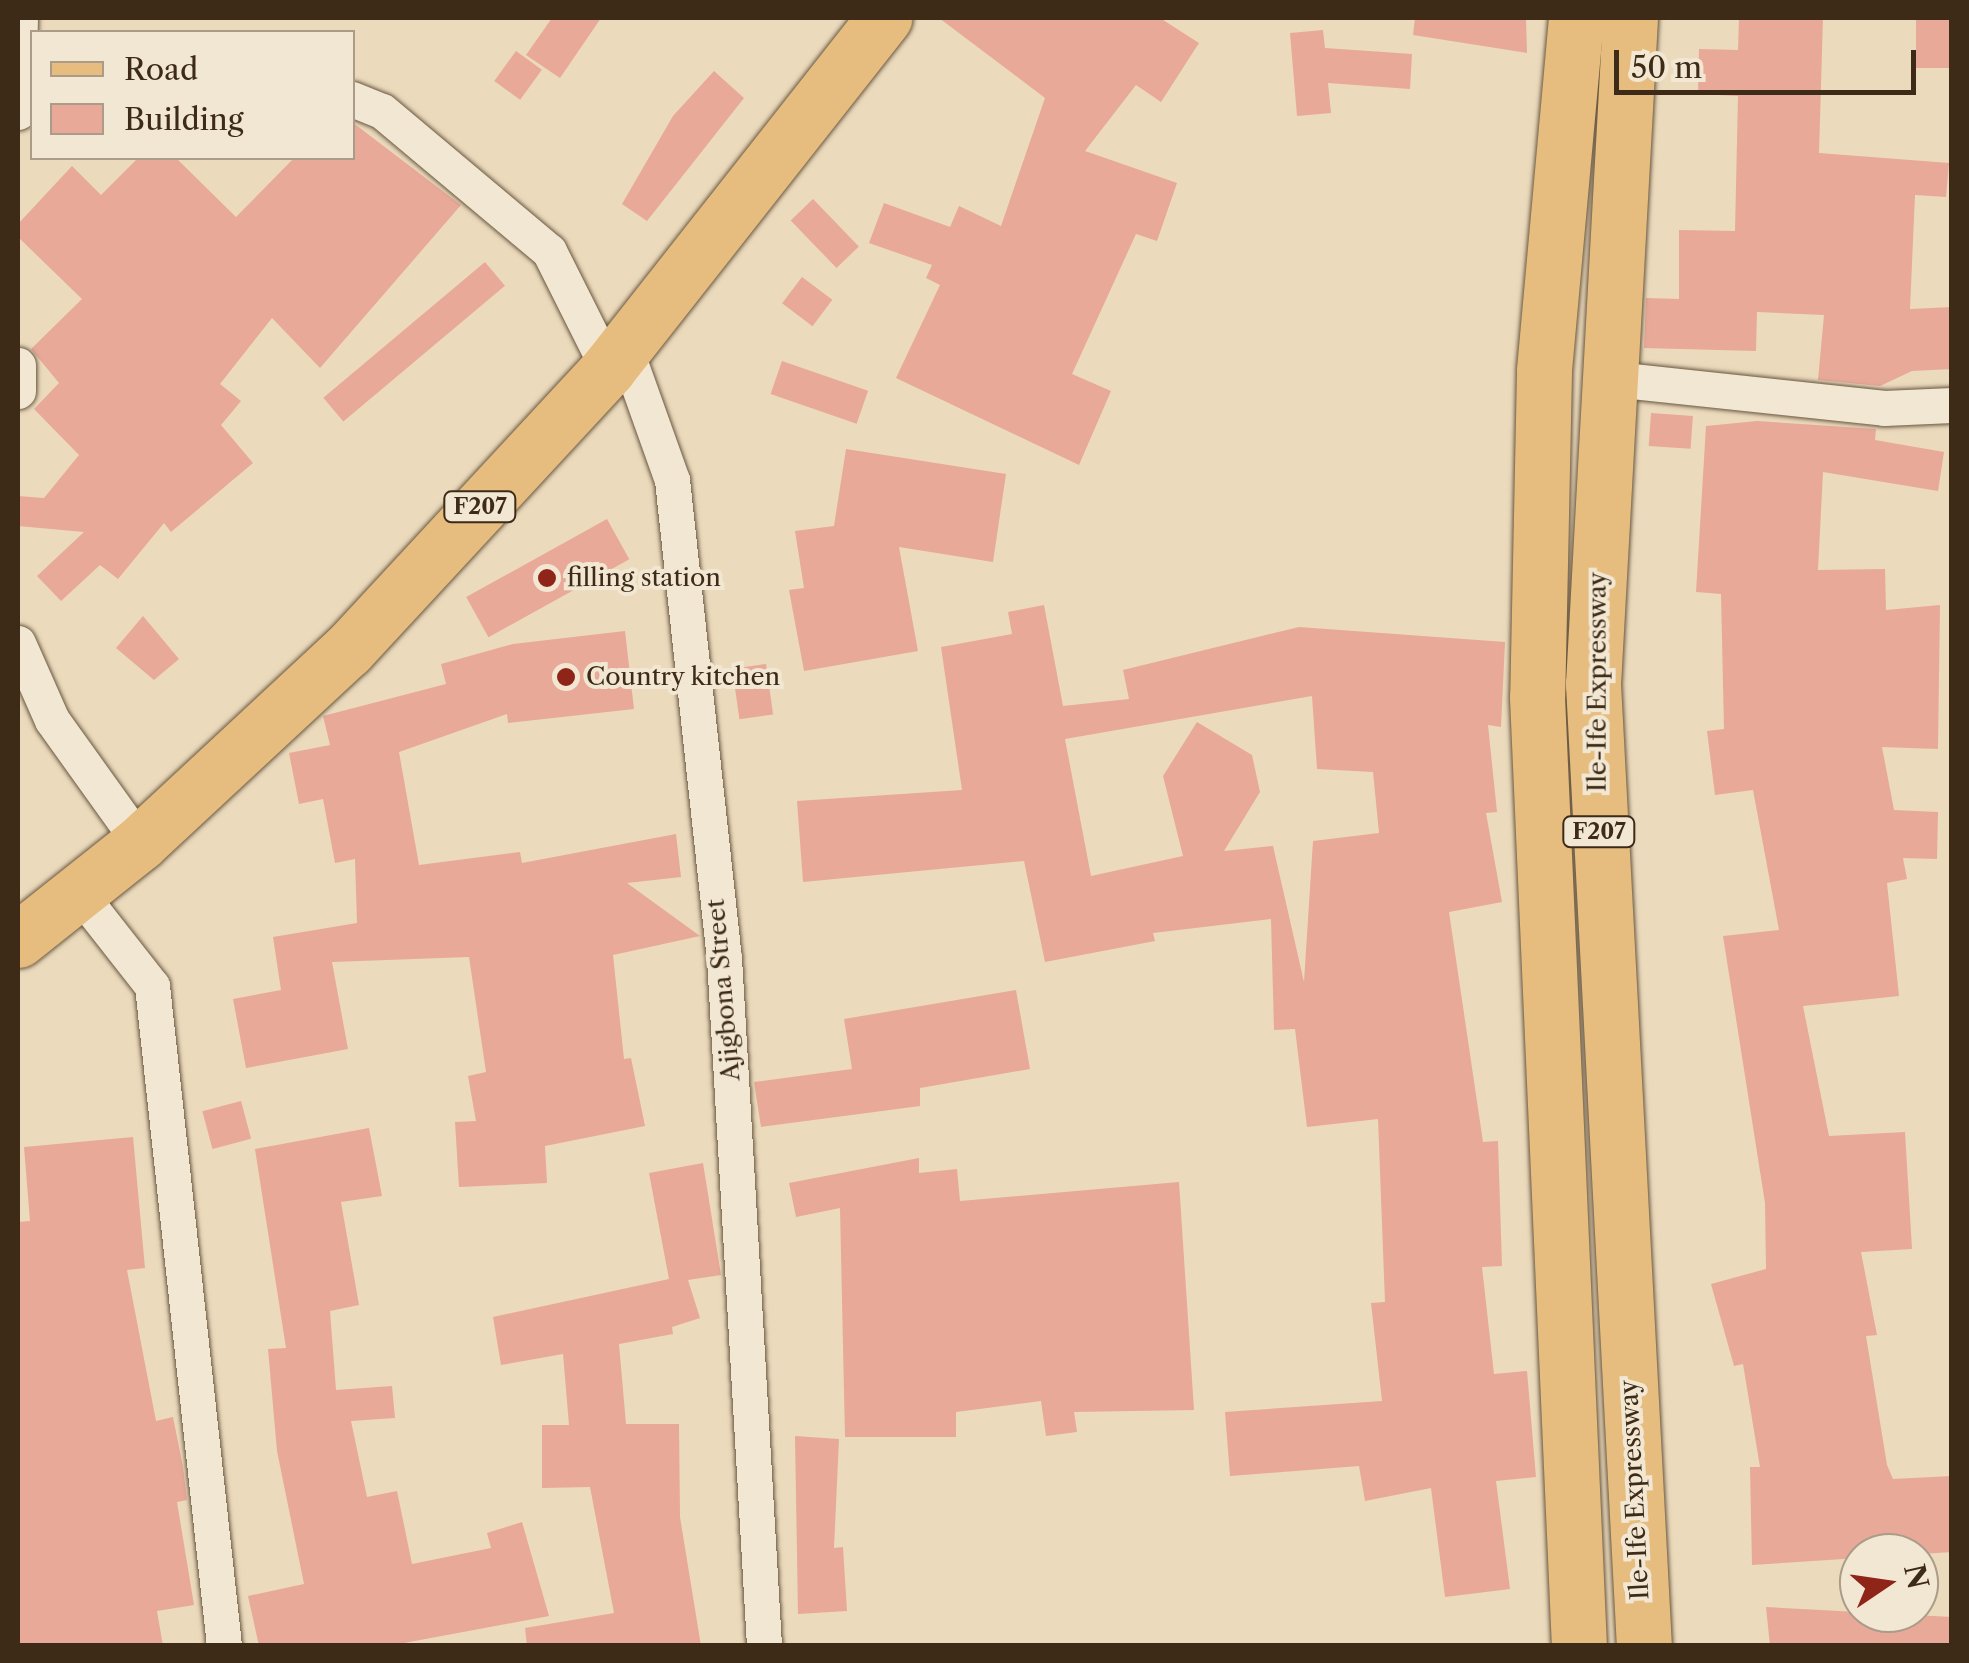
<!DOCTYPE html>
<html>
<head>
<meta charset="utf-8">
<style>
	body { margin:0 }
	#map { position:relative; width:1969px; height:1663px; overflow:hidden; background:#ebdabc; font-family:"Libre Caslon Text",serif }
	div>[style] { position:absolute }
	.building>* { inset:0; background:#e8a999; transform-origin:0 0 }
	.roads { filter:drop-shadow(0 0 2px #685740) drop-shadow(0 0 2px #685740) }
	.street>* { height:35px; margin:-17.5px; padding:0 17.5px; transform-origin:17.5px; border-radius:17.5px; background:#f2e7d3 }
	.primary>* { height:55px; margin:-27.5px; padding:0 27.5px; transform-origin:27.5px; border-radius:27.5px; background:#e6bd7e }
	.dots>* { width:28px; height:28px; translate:-50% -50%; box-sizing:border-box; border:5px solid #f2e7d3; border-radius:50% }
	span { translate:-50% -50%; white-space:nowrap; text-align:center; line-height:1.15; -webkit-text-stroke:8px #f2e7d3; paint-order:stroke }
	.shield-label span { padding:2px 8px; background:#f2e7d3; border:2px solid; border-radius:8px; -webkit-text-stroke-width:0 }
	.shield-label { font-size:22px; color:#3d2b17; font-weight:700 }
	.poi-label { font-size:25px; color:#3d2b17 }
	.left { translate:0 -50%; text-align:left }
	.street-label { font-size:25px; color:#3d2b17 }
	.frame { position:absolute; inset:0; border:20px solid #3d2b17; pointer-events:none }
	.legend { position:absolute; left:30px; top:30px; width:325px; height:130px; box-sizing:border-box; background:#f2e7d3; border:2px solid #aa9c88; margin:0; padding:12px 18px; list-style:none; font-size:30px; color:#3d2b17 }
	.legend li { display:flex; align-items:center; gap:20px; height:50px }
	.legend b { width:50px; border:2px solid #aa9c88 }
	.north { position:absolute; left:1839px; top:1533px; width:100px; height:100px; box-sizing:border-box; background:#f2e7d3; border:2px solid #aa9c88; border-radius:50%; rotate:77deg; font-size:28px; font-weight:700; line-height:40px; text-align:center; color:#3d2b17 }
	.north::after { content:''; display:block; margin:auto; width:35px; height:45px; background:#8f2418; clip-path:polygon(50% 0,100% 100%,50% 72%,0 100%) }
	.scale { position:absolute; left:1614px; top:50px; width:302px; height:45px; box-sizing:border-box; border:5px solid #3d2b17; border-top:0; padding-left:12px; font-size:30px; line-height:35px; white-space:nowrap; color:#3d2b17; -webkit-text-stroke:8px #f2e7d3; paint-order:stroke }
</style>
</head>
<body>
<div id="map">
	<div class="building">
		<i style="clip-path:polygon(552px 18px,601px 18px,560px 78px,526px 55px)"></i>
		<i style="clip-path:polygon(939px 18px,1160px 18px,1199px 43px,1161px 102px,1136px 85px,1085px 151px,1177px 183px,1157px 241px,1136px 234px,1072px 374px,1111px 391px,1079px 465px,896px 378px,940px 285px,926px 278px,932px 265px,869px 243px,884px 203px,950px 227px,959px 206px,1001px 226px,1045px 98px)"></i>
		<i style="clip-path:polygon(1415px 18px,1526px 18px,1527px 53px,1413px 35px)"></i>
		<i style="clip-path:polygon(1739px 18px,1823px 18px,1819px 153px,1949px 163px,1946px 197px,1915px 195px,1910px 309px,1952px 307px,1952px 369px,1912px 371px,1880px 386px,1818px 380px,1824px 315px,1757px 312px,1756px 351px,1644px 348px,1646px 298px,1679px 299px,1679px 230px,1735px 231px,1738px 96px,1698px 94px,1699px 49px,1738px 50px)"></i>
		<i style="left:1916px;top:18px;width:36px;height:50px"></i>
		<i style="clip-path:polygon(1323px 30px,1325px 48px,1412px 54px,1410px 89px,1328px 83px,1331px 113px,1297px 116px,1290px 33px)"></i>
		<i style="left:516px;top:51px;width:32px;height:37px;rotate:36deg"></i>
		<i style="clip-path:polygon(714px 71px,744px 98px,647px 221px,622px 204px,673px 116px)"></i>
		<i style="clip-path:polygon(352px 122px,461px 205px,320px 368px,272px 318px,220px 384px,241px 401px,221px 425px,253px 463px,171px 532px,164px 523px,118px 579px,100px 565px,61px 601px,37px 576px,84px 532px,18px 526px,18px 496px,44px 498px,79px 455px,34px 409px,59px 383px,31px 349px,82px 299px,18px 237px,18px 224px,72px 166px,101px 195px,138px 158px,176px 158px,236px 217px,294px 158px,352px 158px)"></i>
		<i style="left:813px;top:199px;width:66px;height:31px;rotate:46deg"></i>
		<i style="left:485px;top:262px;width:31px;height:211px;rotate:50deg"></i>
		<i style="left:802px;top:277px;width:38px;height:33px;rotate:37deg"></i>
		<i style="left:782px;top:361px;width:91px;height:35px;rotate:19deg"></i>
		<i style="left:1651px;top:413px;width:42px;height:33px;rotate:4deg"></i>
		<i style="clip-path:polygon(1757px 421px,1876px 429px,1875px 440px,1944px 452px,1938px 491px,1823px 472px,1818px 570px,1885px 569px,1886px 610px,1940px 605px,1938px 749px,1882px 747px,1894px 810px,1938px 812px,1937px 859px,1903px 858px,1907px 879px,1887px 883px,1899px 996px,1803px 1006px,1829px 1136px,1905px 1132px,1912px 1249px,1861px 1252px,1877px 1335px,1866px 1336px,1887px 1465px,1893px 1479px,1952px 1476px,1952px 1552px,1752px 1565px,1750px 1467px,1760px 1467px,1743px 1364px,1734px 1366px,1711px 1284px,1766px 1269px,1765px 1203px,1723px 936px,1779px 930px,1753px 790px,1715px 795px,1707px 731px,1724px 729px,1721px 594px,1696px 592px,1706px 426px)"></i>
		<i style="clip-path:polygon(846px 449px,1006px 474px,993px 562px,899px 547px,918px 651px,804px 671px,789px 590px,804px 588px,795px 531px,834px 526px)"></i>
		<i style="left:607px;top:519px;width:46px;height:161px;rotate:61deg"></i>
		<i style="clip-path:polygon(evenodd,1044px 605px,1063px 706px,1129px 699px,1123px 670px,1299px 627px,1505px 642px,1501px 727px,1488px 725px,1497px 812px,1486px 813px,1502px 902px,1449px 912px,1483px 1142px,1498px 1141px,1502px 1266px,1482px 1267px,1494px 1374px,1527px 1371px,1536px 1477px,1496px 1481px,1510px 1589px,1445px 1597px,1431px 1488px,1365px 1501px,1359px 1466px,1230px 1476px,1225px 1412px,1382px 1401px,1371px 1303px,1385px 1302px,1378px 1119px,1307px 1127px,1295px 1029px,1274px 1030px,1271px 919px,1153px 933px,1155px 941px,1045px 962px,1024px 861px,803px 882px,797px 801px,962px 790px,941px 647px,1012px 634px,1008px 612px,1044px 605px,1312px 696px,1317px 769px,1373px 772px,1379px 833px,1313px 841px,1304px 982px,1273px 846px,1224px 851px,1260px 792px,1252px 755px,1197px 722px,1163px 776px,1183px 856px,1091px 876px,1065px 739px,1312px 696px)"></i>
		<i style="clip-path:polygon(143px 616px,179px 659px,154px 680px,116px 648px)"></i>
		<i style="clip-path:polygon(625px 631px,634px 709px,508px 723px,507px 714px,399px 752px,419px 865px,520px 852px,522px 863px,676px 834px,681px 877px,627px 883px,700px 936px,613px 955px,624px 1059px,631px 1058px,645px 1126px,545px 1146px,547px 1183px,459px 1187px,455px 1122px,476px 1121px,468px 1076px,486px 1072px,469px 957px,332px 962px,348px 1049px,246px 1068px,233px 999px,281px 990px,273px 937px,357px 923px,355px 859px,335px 863px,323px 799px,299px 804px,289px 753px,330px 745px,323px 716px,446px 684px,441px 664px,513px 644px)"></i>
		<i style="left:766px;top:664px;width:51px;height:34px;rotate:82deg"></i>
		<i style="clip-path:polygon(1016px 990px,1030px 1069px,920px 1088px,920px 1106px,761px 1127px,754px 1082px,852px 1069px,844px 1019px)"></i>
		<i style="left:241px;top:1101px;width:39px;height:40px;rotate:75deg"></i>
		<i style="clip-path:polygon(369px 1128px,382px 1196px,341px 1202px,359px 1305px,330px 1311px,336px 1390px,392px 1386px,395px 1418px,351px 1421px,367px 1497px,397px 1491px,412px 1564px,491px 1548px,487px 1533px,522px 1522px,549px 1616px,388px 1646px,259px 1646px,248px 1596px,304px 1584px,277px 1451px,268px 1349px,286px 1348px,255px 1149px)"></i>
		<i style="clip-path:polygon(133px 1137px,145px 1268px,127px 1270px,156px 1421px,173px 1417px,183px 1467px,187px 1500px,177px 1502px,194px 1605px,157px 1611px,163px 1646px,18px 1646px,18px 1222px,30px 1221px,24px 1147px)"></i>
		<i style="clip-path:polygon(919px 1158px,919px 1173px,957px 1169px,960px 1201px,1179px 1182px,1194px 1410px,1074px 1412px,1077px 1432px,1046px 1436px,1041px 1401px,956px 1412px,956px 1437px,845px 1437px,840px 1208px,796px 1217px,789px 1183px)"></i>
		<i style="clip-path:polygon(703px 1163px,721px 1275px,688px 1280px,700px 1318px,672px 1327px,673px 1334px,619px 1344px,626px 1424px,679px 1424px,680px 1517px,701px 1646px,527px 1646px,525px 1628px,614px 1613px,590px 1487px,542px 1488px,542px 1425px,569px 1425px,563px 1354px,501px 1365px,493px 1317px,669px 1279px,649px 1173px)"></i>
		<i style="clip-path:polygon(795px 1436px,839px 1439px,834px 1548px,843px 1547px,847px 1611px,798px 1614px)"></i>
		<i style="clip-path:polygon(1766px 1607px,1952px 1617px,1952px 1646px,1770px 1646px)"></i>
	</div>
	<div class="roads">
		<div class="street">
			<i style="left:352px;top:99px;width:32px;rotate:22deg"></i>
			<i style="left:382px;top:111px;width:218px;rotate:40deg"></i>
			<i style="left:549px;top:251px;width:132px;rotate:63.4deg"></i>
			<i style="left:608px;top:369px;width:23px;rotate:-10deg"></i>
			<i style="left:631px;top:365px;width:122px;rotate:70.4deg"></i>
			<i style="left:672px;top:480px;width:481px;rotate:83.8deg"></i>
			<i style="left:724px;top:958px;width:689px;rotate:86.67deg"></i>
			<i style="left:18px;top:112px;width:94px;rotate:-88.8deg"></i>
			<i style="left:18px;top:365px;width:26px;rotate:90deg"></i>
			<i style="left:1604px;top:378px;width:282px;rotate:6.1deg"></i>
			<i style="left:1884px;top:408px;width:68px;rotate:-2.5deg"></i>
			<i style="left:18px;top:643px;width:84px;rotate:66.2deg"></i>
			<i style="left:52px;top:720px;width:151px;rotate:54.4deg"></i>
			<i style="left:76px;top:889px;width:123px;rotate:51.9deg"></i>
			<i style="left:152px;top:986px;width:664px;rotate:83.77deg"></i>
		</div>
		<div class="primary">
			<i style="left:1576px;top:18px;width:355px;rotate:95.2deg"></i>
			<i style="left:1544px;top:372px;width:325px;rotate:91.2deg"></i>
			<i style="left:1537px;top:697px;width:950px;rotate:87.47deg"></i>
			<i style="left:1630px;top:18px;width:667px;rotate:93.18deg"></i>
			<i style="left:1593px;top:684px;width:963px;rotate:86.97deg"></i>
			<i style="left:18px;top:940px;width:156px;rotate:-38.5deg"></i>
			<i style="left:140px;top:843px;width:284px;rotate:-42.9deg"></i>
			<i style="left:348px;top:650px;width:383px;rotate:-47.2deg"></i>
			<i style="left:608px;top:369px;width:447px;rotate:-51.8deg"></i>
		</div>
	</div>
	<div class="dots">
		<i style="left:547px;top:578px;background:#8f2418"></i>
		<i style="left:566px;top:677px;background:#8f2418"></i>
	</div>
	<div class="shield-label">
		<span style="left:480px;top:507px">F207</span>
		<span style="left:1599px;top:832px">F207</span>
	</div>
	<div class="poi-label">
		<span class="left" style="left:567px;top:578px">filling station</span>
		<span class="left" style="left:586px;top:677px">Country kitchen</span>
	</div>
	<div class="street-label">
		<span style="left:1598px;top:682px;rotate:-90deg">Ile-Ife Expressway</span>
		<span style="left:724px;top:990px;rotate:-95deg">Ajigbona Street</span>
		<span style="left:1635px;top:1490px;rotate:-93deg">Ile-Ife Expressway</span>
	</div>
	<div class="frame"></div>
	<ul class="legend">
	<li><b style="height:12px;background:#e6bd7e"></b>Road</li>
	<li><b style="height:28px;background:#e8a999"></b>Building</li>
	</ul>
	<div class="north">N</div>
	<div class="scale">50 m</div>
</div>
</body>
</html>
